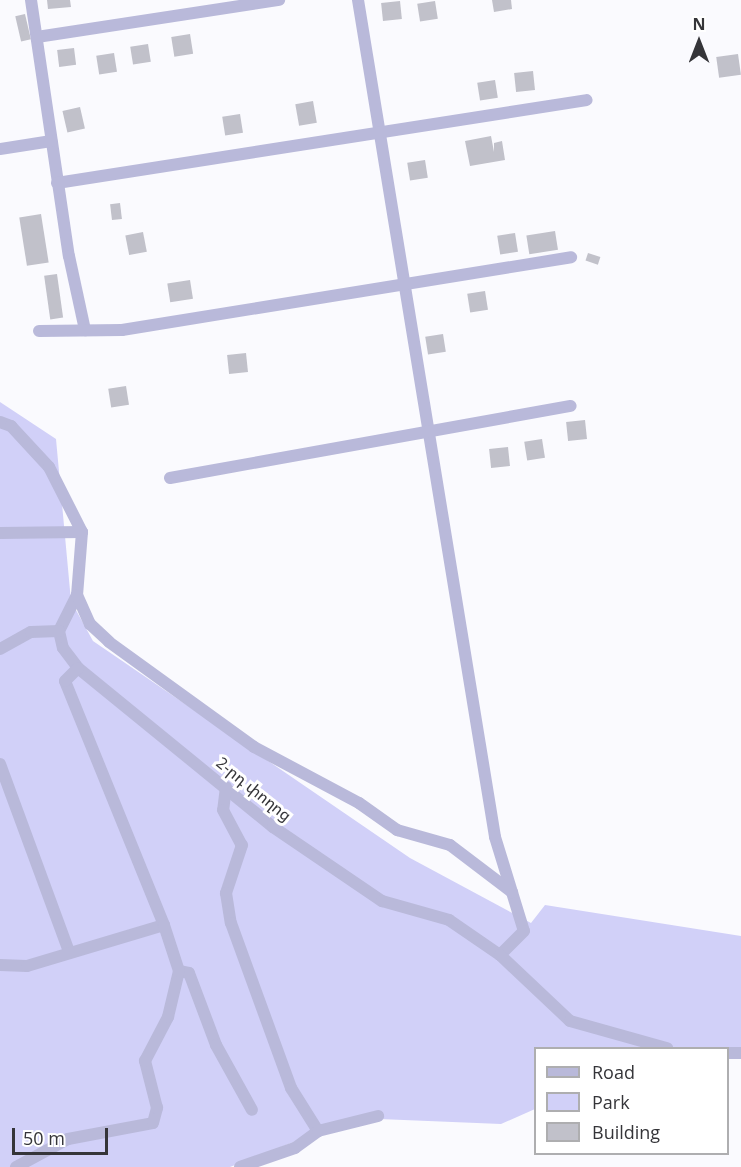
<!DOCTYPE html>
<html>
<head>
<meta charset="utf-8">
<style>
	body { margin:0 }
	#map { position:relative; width:741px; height:1167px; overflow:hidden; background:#fafafe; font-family:"Open Sans","Noto Sans Armenian",sans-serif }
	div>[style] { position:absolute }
	.green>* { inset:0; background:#d1d0f8 }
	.building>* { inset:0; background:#c1c1ca; transform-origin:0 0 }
	.minor>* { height:12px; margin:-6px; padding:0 6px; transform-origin:6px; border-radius:6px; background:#b9b9da }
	span { translate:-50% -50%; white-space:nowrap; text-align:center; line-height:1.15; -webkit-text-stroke:6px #fff; paint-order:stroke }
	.street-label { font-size:16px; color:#353539 }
	.legend { position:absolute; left:534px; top:1047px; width:195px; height:108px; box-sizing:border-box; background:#fff; border:2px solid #aeaeb0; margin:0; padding:8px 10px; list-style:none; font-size:18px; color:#353539 }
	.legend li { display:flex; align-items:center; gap:12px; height:30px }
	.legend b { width:30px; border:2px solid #aeaeb0 }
	.north { position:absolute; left:669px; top:12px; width:60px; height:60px; -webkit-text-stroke:4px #fff; paint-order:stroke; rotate:0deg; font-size:16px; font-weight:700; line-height:24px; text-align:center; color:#353539 }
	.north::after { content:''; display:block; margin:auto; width:21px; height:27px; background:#353539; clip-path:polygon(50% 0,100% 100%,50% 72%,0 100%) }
	.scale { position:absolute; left:12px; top:1128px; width:96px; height:27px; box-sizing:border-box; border:3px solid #353539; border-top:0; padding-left:8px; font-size:18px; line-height:21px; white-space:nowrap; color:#353539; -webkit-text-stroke:4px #fff; paint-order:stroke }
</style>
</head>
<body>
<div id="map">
	<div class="green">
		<i style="clip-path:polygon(0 402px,56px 439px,71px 601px,93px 641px,410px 858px,531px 923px,545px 905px,741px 936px,741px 1050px,536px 1048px,535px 1109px,501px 1124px,355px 1118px,230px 1167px,0 1167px)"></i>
	</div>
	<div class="building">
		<i style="clip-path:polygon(47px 0,70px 0,71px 7px,48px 9px)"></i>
		<i style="clip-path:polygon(492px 0,511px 0,512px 9px,494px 12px)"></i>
		<i style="left:400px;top:1px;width:18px;height:19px;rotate:84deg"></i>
		<i style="left:435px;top:1px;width:18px;height:18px;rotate:81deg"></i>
		<i style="left:25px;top:14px;width:26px;height:10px;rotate:77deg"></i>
		<i style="left:190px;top:34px;width:20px;height:19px;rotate:81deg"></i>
		<i style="left:148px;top:44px;width:18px;height:18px;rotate:81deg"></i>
		<i style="left:74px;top:48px;width:17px;height:17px;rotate:83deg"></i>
		<i style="left:114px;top:53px;width:19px;height:18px;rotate:81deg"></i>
		<i style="left:738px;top:54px;width:21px;height:22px;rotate:82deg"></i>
		<i style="left:533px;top:71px;width:19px;height:19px;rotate:84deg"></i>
		<i style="left:495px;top:80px;width:18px;height:18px;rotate:81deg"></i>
		<i style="left:313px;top:101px;width:22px;height:18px;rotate:80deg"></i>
		<i style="left:80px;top:107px;width:22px;height:18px;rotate:77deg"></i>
		<i style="left:240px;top:114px;width:19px;height:18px;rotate:81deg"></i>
		<i style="clip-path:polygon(491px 136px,494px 152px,494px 143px,502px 141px,505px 160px,470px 166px,465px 141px)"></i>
		<i style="left:425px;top:160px;width:18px;height:18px;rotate:81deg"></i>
		<i style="left:120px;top:203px;width:16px;height:10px;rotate:83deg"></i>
		<i style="left:41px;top:214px;width:49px;height:22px;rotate:81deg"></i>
		<i style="left:555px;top:231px;width:19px;height:29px;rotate:81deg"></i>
		<i style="left:143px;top:232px;width:20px;height:18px;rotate:79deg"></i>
		<i style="left:515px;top:233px;width:19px;height:18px;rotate:81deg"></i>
		<i style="left:588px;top:253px;width:13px;height:8px;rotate:18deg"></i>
		<i style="left:57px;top:274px;width:44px;height:13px;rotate:82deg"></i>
		<i style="left:190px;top:280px;width:19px;height:23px;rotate:81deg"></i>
		<i style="left:485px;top:291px;width:19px;height:18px;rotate:81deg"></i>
		<i style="left:443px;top:334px;width:18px;height:18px;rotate:81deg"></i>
		<i style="left:246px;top:353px;width:19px;height:19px;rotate:84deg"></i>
		<i style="left:126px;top:386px;width:19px;height:18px;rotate:81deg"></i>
		<i style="left:585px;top:420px;width:19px;height:19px;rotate:84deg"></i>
		<i style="left:542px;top:439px;width:19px;height:18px;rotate:81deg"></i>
		<i style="left:508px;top:447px;width:19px;height:19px;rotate:84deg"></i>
	</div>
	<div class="minor">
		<i style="left:31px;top:0;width:259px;rotate:81.6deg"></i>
		<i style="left:69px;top:256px;width:76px;rotate:77.8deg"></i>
		<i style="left:358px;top:0;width:848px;rotate:80.7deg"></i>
		<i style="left:495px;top:837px;width:98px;rotate:72.9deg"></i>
		<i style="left:524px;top:931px;width:34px;rotate:135deg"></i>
		<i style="left:37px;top:37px;width:245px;rotate:-8.7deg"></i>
		<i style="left:0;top:149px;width:52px;rotate:-8.9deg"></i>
		<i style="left:57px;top:183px;width:536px;rotate:-8.9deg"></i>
		<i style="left:39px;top:331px;width:83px;rotate:-0.7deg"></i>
		<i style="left:122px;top:330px;width:455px;rotate:-9.2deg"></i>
		<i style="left:0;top:422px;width:12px;rotate:20deg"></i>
		<i style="left:11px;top:426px;width:56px;rotate:47.2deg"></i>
		<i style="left:49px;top:467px;width:73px;rotate:63.1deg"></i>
		<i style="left:82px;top:532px;width:63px;rotate:94.5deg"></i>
		<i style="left:77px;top:595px;width:40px;rotate:116.6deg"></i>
		<i style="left:59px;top:631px;width:17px;rotate:77deg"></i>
		<i style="left:63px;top:648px;width:25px;rotate:53deg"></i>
		<i style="left:78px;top:668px;width:252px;rotate:39.2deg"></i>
		<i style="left:273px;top:827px;width:132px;rotate:34.2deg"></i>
		<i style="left:382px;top:901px;width:70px;rotate:15.8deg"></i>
		<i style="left:449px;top:920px;width:62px;rotate:34.5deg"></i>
		<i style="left:500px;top:955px;width:96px;rotate:43.3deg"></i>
		<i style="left:570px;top:1021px;width:101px;rotate:15.6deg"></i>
		<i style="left:170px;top:478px;width:407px;rotate:-10.2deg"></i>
		<i style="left:0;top:533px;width:82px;rotate:-0.7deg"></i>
		<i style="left:77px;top:595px;width:32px;rotate:66deg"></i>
		<i style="left:90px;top:624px;width:26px;rotate:43deg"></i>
		<i style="left:109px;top:642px;width:179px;rotate:35.9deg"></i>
		<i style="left:254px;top:747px;width:119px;rotate:28.1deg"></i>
		<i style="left:359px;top:803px;width:47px;rotate:35.4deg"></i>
		<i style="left:397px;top:830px;width:55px;rotate:15.8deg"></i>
		<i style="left:450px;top:845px;width:78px;rotate:37.2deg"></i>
		<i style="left:0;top:649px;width:35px;rotate:-29deg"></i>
		<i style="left:31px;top:632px;width:28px;rotate:-2deg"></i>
		<i style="left:0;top:764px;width:200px;rotate:69.8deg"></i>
		<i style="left:226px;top:787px;width:23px;rotate:97deg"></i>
		<i style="left:223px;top:810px;width:40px;rotate:62deg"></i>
		<i style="left:242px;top:845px;width:51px;rotate:108.4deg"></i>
		<i style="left:226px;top:893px;width:30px;rotate:81deg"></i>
		<i style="left:231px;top:923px;width:176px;rotate:70deg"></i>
		<i style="left:291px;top:1088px;width:51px;rotate:57.9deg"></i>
		<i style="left:0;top:965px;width:27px;rotate:2deg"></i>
		<i style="left:27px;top:966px;width:143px;rotate:-16.7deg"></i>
		<i style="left:164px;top:925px;width:263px;rotate:-112.1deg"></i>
		<i style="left:65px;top:681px;width:18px;rotate:-45deg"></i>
		<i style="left:179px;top:971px;width:10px;rotate:11deg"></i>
		<i style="left:189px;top:973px;width:77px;rotate:69.4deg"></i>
		<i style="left:216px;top:1045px;width:74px;rotate:61deg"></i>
		<i style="left:728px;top:1053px;width:13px"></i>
		<i style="left:16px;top:1167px;width:59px;rotate:-28.3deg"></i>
		<i style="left:68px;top:1139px;width:86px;rotate:-10.7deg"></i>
		<i style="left:153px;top:1123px;width:16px;rotate:-75deg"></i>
		<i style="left:157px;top:1108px;width:49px;rotate:-104.3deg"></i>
		<i style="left:145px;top:1061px;width:50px;rotate:-62.4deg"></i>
		<i style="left:168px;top:1017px;width:47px;rotate:-76.6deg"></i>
		<i style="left:179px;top:971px;width:48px;rotate:-108.1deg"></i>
		<i style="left:240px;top:1167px;width:58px;rotate:-19.1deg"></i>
		<i style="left:295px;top:1148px;width:29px;rotate:-36deg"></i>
		<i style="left:318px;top:1131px;width:62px;rotate:-14deg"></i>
	</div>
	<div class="street-label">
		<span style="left:254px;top:789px;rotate:39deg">2-րդ փողոց</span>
	</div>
	<ul class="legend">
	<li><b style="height:8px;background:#b9b9da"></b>Road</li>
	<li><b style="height:16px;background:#d1d0f8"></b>Park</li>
	<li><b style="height:16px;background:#c1c1ca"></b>Building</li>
	</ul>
	<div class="north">N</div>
	<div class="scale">50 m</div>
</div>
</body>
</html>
